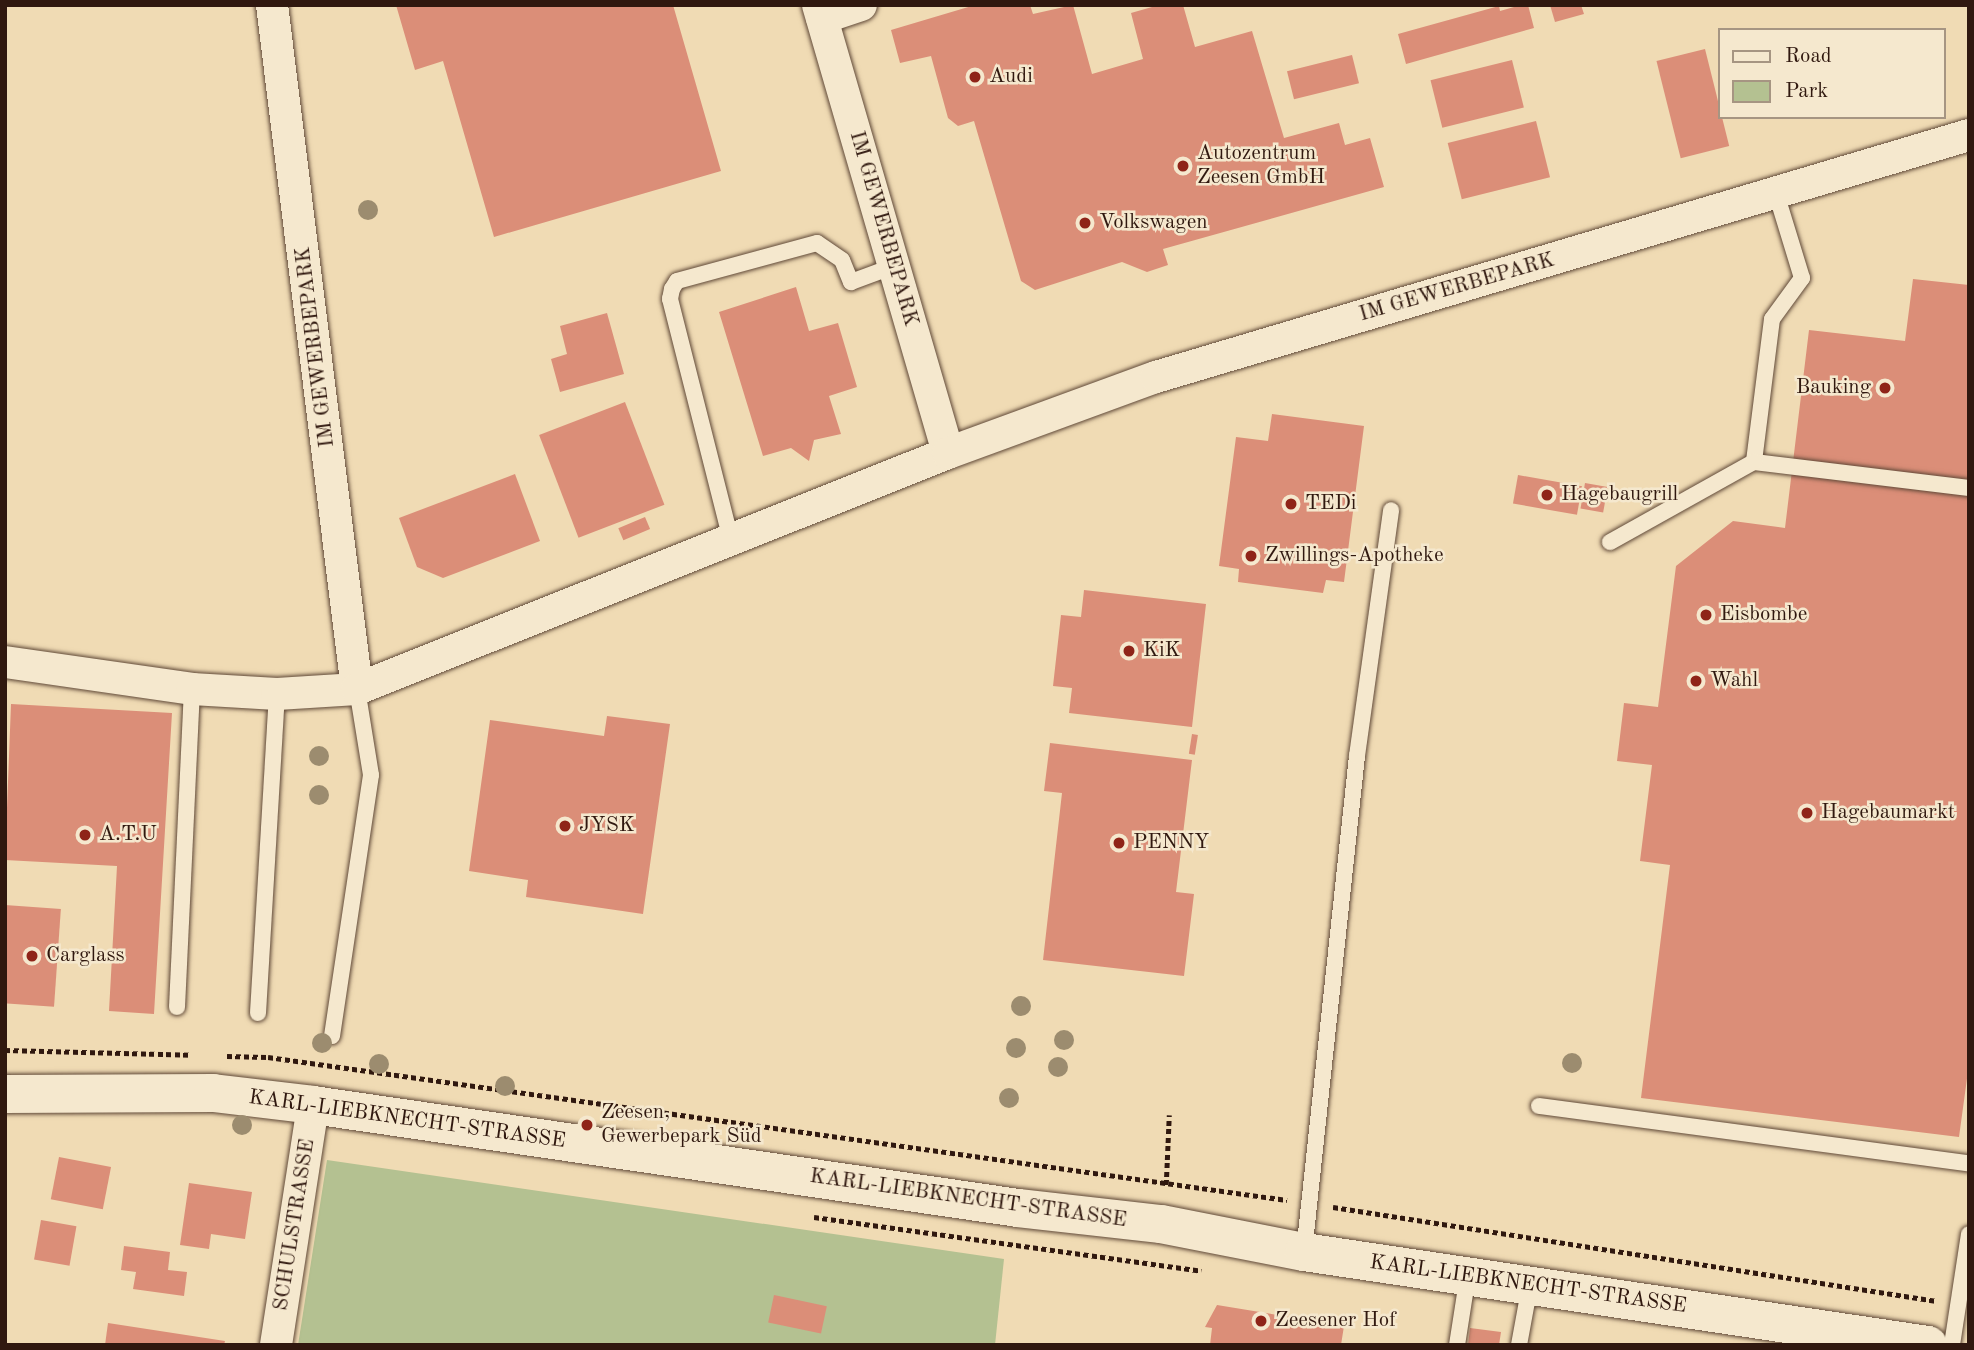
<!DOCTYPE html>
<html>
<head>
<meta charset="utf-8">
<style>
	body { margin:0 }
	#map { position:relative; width:1974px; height:1350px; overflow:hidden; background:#f0dbb4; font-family:"Old Standard TT",serif }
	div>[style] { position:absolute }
	.green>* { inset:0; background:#b4c191 }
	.building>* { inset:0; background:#db8e78; transform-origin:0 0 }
	.path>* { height:4.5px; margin-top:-2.25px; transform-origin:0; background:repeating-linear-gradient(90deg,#30180f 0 5px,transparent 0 8.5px) }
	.roads { filter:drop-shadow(0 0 2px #604938) drop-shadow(0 0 2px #604938) }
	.lane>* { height:16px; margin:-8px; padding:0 8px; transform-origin:8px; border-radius:8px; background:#f5e8ce }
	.street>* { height:32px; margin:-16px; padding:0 16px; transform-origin:16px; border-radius:16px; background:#f5e8ce }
	.secondary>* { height:38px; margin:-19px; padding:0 19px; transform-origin:19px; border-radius:19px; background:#f5e8ce }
	.trees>* { width:20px; height:20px; margin:-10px; border-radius:50%; background:#9c8c6f }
	.dots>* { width:19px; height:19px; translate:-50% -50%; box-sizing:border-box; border:4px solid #f5e8ce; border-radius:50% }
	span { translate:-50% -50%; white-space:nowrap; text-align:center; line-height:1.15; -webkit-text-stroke:5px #f5e8ce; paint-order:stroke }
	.poi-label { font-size:21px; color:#30180f }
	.left { translate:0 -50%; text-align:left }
	.right { translate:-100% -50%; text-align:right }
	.street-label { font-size:21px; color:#30180f }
	.frame { position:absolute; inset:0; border:7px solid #30180f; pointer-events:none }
	.legend { position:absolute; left:1718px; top:28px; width:228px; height:91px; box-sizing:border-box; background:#f5e8ce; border:2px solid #a69582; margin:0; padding:9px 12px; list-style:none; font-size:21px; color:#30180f }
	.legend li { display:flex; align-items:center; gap:14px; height:35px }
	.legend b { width:35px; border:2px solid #a69582 }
</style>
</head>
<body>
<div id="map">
	<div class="green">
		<i style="clip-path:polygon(327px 1160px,1004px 1259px,995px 1345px,298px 1345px)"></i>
	</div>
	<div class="building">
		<i style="clip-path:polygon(396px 5px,673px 5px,721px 171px,494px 237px,443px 61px,415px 70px)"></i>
		<i style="clip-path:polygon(975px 5px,1030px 5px,1033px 14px,1073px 5px,1092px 74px,1143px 59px,1131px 13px,1159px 5px,1183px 5px,1195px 47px,1252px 31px,1284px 138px,1339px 123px,1345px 145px,1370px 138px,1384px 187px,1163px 249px,1168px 265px,1147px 272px,1122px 262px,1035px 290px,1021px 281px,974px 121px,958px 126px,948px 118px,931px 56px,900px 63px,891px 30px)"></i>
		<i style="clip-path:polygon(1521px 5px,1528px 5px,1534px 28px,1406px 64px,1398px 34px,1499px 6px,1500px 11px)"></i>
		<i style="clip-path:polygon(1550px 5px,1581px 5px,1584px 14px,1555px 22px)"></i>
		<i style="left:1705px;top:49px;width:100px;height:50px;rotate:76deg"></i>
		<i style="left:1352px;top:55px;width:29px;height:67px;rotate:76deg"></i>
		<i style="left:1512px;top:60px;width:49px;height:84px;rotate:76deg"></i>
		<i style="left:1536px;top:121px;width:58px;height:91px;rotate:76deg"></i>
		<i style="clip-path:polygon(1913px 279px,1969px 285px,1969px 1064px,1959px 1137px,1641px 1098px,1670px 865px,1640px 861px,1652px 765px,1617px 761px,1624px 703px,1658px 707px,1676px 566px,1733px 521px,1785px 528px,1809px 330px,1905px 341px)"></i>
		<i style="clip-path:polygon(796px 287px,809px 331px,838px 323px,857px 387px,829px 396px,841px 434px,814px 440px,809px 461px,791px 448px,763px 456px,719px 312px)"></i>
		<i style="clip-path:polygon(607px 313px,624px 374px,560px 392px,551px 359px,567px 354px,560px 326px)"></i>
		<i style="left:625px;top:402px;width:110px;height:92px;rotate:69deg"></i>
		<i style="clip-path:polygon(1272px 414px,1364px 426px,1344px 582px,1326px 580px,1323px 593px,1238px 582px,1239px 569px,1219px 566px,1236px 437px,1268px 441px)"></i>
		<i style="clip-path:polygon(515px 474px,540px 541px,443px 578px,417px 567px,399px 518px)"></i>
		<i style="left:1518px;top:475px;width:65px;height:29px;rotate:10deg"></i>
		<i style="left:1585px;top:483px;width:23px;height:26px;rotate:10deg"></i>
		<i style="left:645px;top:517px;width:13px;height:29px;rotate:67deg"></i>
		<i style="clip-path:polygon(1084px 590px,1206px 604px,1192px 727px,1069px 713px,1072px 688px,1053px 686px,1061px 615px,1081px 617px)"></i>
		<i style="clip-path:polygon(11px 704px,172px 713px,154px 1014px,109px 1011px,117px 866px,5px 860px)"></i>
		<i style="clip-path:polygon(607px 716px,670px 724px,643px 914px,526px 897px,528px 880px,469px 871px,490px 720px,604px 736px)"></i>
		<i style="left:1192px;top:734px;width:6px;height:20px;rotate:9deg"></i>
		<i style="clip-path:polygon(1050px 743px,1192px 760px,1176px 892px,1194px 894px,1184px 976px,1043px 960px,1062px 793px,1044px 791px)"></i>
		<i style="left:5px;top:905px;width:56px;height:98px;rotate:4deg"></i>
		<i style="left:59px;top:1157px;width:53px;height:43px;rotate:11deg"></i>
		<i style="clip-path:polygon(189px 1183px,252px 1192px,245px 1239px,211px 1234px,209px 1249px,180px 1245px)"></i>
		<i style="left:41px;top:1220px;width:36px;height:40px;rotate:10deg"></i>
		<i style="clip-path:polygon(124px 1246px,170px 1252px,168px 1270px,187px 1272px,184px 1296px,133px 1289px,136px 1272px,121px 1270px)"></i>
		<i style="left:774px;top:1295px;width:54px;height:28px;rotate:12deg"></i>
		<i style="clip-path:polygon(1217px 1305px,1344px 1326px,1341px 1345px,1210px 1345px,1212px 1328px,1205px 1327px)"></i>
		<i style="clip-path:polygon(108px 1323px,225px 1341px,224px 1345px,105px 1345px)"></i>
		<i style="clip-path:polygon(1470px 1328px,1501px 1332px,1499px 1345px,1468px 1345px)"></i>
	</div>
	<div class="path">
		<i style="left:5px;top:1050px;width:186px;rotate:1.5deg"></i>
		<i style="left:227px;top:1056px;width:41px;rotate:1.4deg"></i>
		<i style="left:268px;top:1057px;width:1029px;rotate:7.99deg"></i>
		<i style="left:1166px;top:1185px;width:70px;rotate:-87.5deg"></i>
		<i style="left:1333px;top:1207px;width:611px;rotate:8.85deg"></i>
		<i style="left:814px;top:1217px;width:391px;rotate:7.9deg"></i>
	</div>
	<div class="roads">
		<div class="lane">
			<i style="left:1776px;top:193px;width:89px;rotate:73deg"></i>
			<i style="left:1802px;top:278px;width:51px;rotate:126.2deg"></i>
			<i style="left:1772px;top:319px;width:144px;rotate:97.2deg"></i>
			<i style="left:1754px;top:462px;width:217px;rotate:6.9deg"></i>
			<i style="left:731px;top:540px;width:249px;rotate:-104.2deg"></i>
			<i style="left:670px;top:299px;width:10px;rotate:-79deg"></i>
			<i style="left:672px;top:289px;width:9px;rotate:-58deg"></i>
			<i style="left:677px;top:281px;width:145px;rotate:-15.2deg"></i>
			<i style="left:817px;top:243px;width:30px;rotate:34deg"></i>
			<i style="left:842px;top:260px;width:24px;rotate:68deg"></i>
			<i style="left:851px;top:282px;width:46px;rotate:-20.4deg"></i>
			<i style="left:1610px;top:542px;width:165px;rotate:-29.1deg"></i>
			<i style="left:177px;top:1007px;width:318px;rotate:-87.3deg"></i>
			<i style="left:258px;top:1013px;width:320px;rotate:-86.6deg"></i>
			<i style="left:332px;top:1036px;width:264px;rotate:-81.5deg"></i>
			<i style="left:371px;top:775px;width:87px;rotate:-99.2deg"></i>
			<i style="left:1539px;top:1106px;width:434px;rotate:7.6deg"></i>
			<i style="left:1304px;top:1252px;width:499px;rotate:-83.9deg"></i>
			<i style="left:1357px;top:756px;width:248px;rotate:-82.1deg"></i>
			<i style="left:1457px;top:1345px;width:71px;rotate:-81.1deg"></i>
			<i style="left:1519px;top:1345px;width:61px;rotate:-79.6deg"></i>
			<i style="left:1952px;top:1345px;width:112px;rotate:-81.3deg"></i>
		</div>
		<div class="street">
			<i style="left:272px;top:5px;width:689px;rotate:82.92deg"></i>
			<i style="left:818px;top:5px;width:466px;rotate:73.8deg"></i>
			<i style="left:822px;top:18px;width:41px;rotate:-18.4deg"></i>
			<i style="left:5px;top:662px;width:189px;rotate:8.2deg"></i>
			<i style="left:192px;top:689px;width:85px;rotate:3.4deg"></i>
			<i style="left:277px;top:694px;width:80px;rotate:-3.6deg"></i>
			<i style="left:357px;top:689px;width:636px;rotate:-21.77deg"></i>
			<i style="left:948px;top:453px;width:221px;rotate:-20.1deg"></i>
			<i style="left:1156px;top:377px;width:848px;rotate:-16.58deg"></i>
			<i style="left:276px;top:1345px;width:243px;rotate:-81.2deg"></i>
		</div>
		<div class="secondary">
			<i style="left:5px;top:1094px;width:208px;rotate:-0.3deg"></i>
			<i style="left:213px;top:1093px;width:101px;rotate:6.8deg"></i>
			<i style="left:313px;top:1105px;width:712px;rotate:8.31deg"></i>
			<i style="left:1018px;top:1208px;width:144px;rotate:6.4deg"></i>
			<i style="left:1161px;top:1224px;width:146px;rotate:11.1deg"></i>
			<i style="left:1304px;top:1252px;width:631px;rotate:8.48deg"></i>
		</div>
	</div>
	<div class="trees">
		<i style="left:368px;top:210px"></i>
		<i style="left:319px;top:756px"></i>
		<i style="left:319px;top:795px"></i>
		<i style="left:1021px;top:1006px"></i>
		<i style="left:1064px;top:1040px"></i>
		<i style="left:322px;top:1043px"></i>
		<i style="left:1016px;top:1048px"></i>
		<i style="left:1572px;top:1063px"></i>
		<i style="left:379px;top:1064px"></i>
		<i style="left:1058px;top:1067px"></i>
		<i style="left:505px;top:1086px"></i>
		<i style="left:1009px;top:1098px"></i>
		<i style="left:242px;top:1125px"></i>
	</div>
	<div class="dots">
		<i style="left:975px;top:77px;background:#8f2418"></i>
		<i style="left:1183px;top:166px;background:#8f2418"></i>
		<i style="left:1085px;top:223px;background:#8f2418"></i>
		<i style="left:1885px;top:388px;background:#8f2418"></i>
		<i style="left:1547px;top:495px;background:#8f2418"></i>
		<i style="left:1291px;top:504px;background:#8f2418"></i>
		<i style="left:1251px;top:556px;background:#8f2418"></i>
		<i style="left:1706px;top:615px;background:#8f2418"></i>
		<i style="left:1129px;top:651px;background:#8f2418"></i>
		<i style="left:1696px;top:681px;background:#8f2418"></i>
		<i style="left:1807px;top:813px;background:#8f2418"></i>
		<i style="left:565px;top:826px;background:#8f2418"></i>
		<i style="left:85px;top:835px;background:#8f2418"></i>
		<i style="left:1119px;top:843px;background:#8f2418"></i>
		<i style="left:32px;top:956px;background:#8f2418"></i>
		<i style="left:587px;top:1125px;background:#8f2418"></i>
		<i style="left:1261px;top:1321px;background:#8f2418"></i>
	</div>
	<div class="poi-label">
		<span class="left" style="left:989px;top:77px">Audi</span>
		<span class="left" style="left:1197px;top:166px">Autozentrum<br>Zeesen GmbH</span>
		<span class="left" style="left:1099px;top:223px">Volkswagen</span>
		<span class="right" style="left:1871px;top:388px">Bauking</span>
		<span class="left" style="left:1561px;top:495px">Hagebaugrill</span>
		<span class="left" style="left:1305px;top:504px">TEDi</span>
		<span class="left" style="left:1265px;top:556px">Zwillings-Apotheke</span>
		<span class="left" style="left:1720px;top:615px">Eisbombe</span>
		<span class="left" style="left:1143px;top:651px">KiK</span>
		<span class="left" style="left:1710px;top:681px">Wahl</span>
		<span class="left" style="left:1821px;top:813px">Hagebaumarkt</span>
		<span class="left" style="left:579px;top:826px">JYSK</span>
		<span class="left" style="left:99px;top:835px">A.T.U</span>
		<span class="left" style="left:1133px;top:843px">PENNY</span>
		<span class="left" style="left:46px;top:956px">Carglass</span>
		<span class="left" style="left:601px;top:1125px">Zeesen,<br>Gewerbepark Süd</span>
		<span class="left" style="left:1275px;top:1321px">Zeesener Hof</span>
	</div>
	<div class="street-label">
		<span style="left:883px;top:229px;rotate:74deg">IM GEWERBEPARK</span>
		<span style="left:1457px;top:288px;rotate:-16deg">IM GEWERBEPARK</span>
		<span style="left:316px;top:347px;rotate:-97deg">IM GEWERBEPARK</span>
		<span style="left:407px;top:1120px;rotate:8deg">KARL-LIEBKNECHT-STRASSE</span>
		<span style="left:968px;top:1199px;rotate:8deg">KARL-LIEBKNECHT-STRASSE</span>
		<span style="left:295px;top:1225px;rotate:-81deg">SCHULSTRASSE</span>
		<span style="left:1528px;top:1285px;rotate:8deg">KARL-LIEBKNECHT-STRASSE</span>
	</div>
	<div class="frame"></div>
	<ul class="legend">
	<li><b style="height:9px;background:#f5e8ce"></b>Road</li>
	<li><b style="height:19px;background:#b4c191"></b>Park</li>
	</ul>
</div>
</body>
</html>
